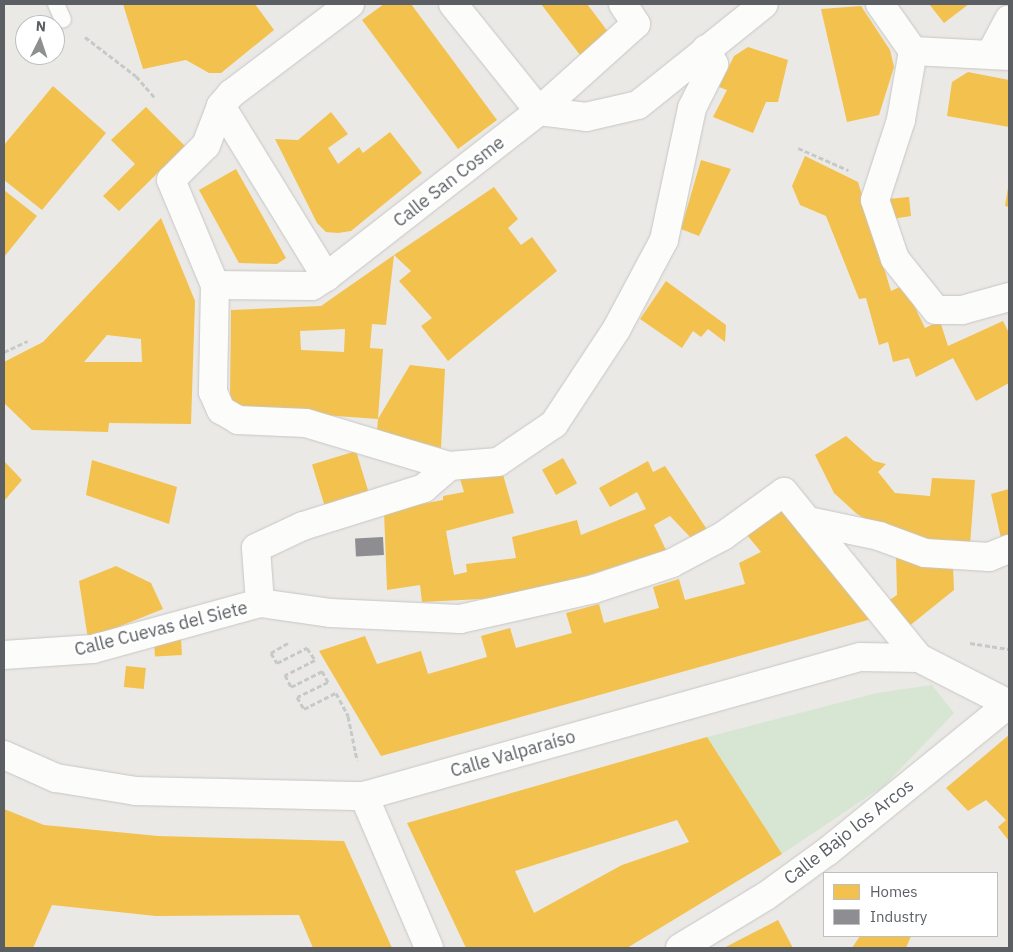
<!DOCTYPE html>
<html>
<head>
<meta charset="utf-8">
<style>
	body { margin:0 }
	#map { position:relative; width:1013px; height:952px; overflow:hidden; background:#ebe9e5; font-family:"IBM Plex Sans",sans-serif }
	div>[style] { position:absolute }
	.green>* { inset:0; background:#d6e6d2 }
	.homes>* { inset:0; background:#f2c14e; transform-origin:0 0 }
	.industry>* { inset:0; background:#8d8d92; transform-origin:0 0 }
	.path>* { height:3px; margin-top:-1.5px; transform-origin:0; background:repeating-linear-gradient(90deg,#c5cac8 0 5px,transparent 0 7.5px) }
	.roads { filter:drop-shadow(0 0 1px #c7c6c6) drop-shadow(0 0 1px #c7c6c6) }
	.lane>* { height:16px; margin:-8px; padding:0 8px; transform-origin:8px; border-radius:8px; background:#fcfcfb }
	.street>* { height:28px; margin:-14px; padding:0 14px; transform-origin:14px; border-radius:14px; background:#fcfcfb }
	span { translate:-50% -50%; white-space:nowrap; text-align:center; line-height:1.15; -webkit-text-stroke:5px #fff; paint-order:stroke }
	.street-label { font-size:18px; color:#5b5f63 }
	.frame { position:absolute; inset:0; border:5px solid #5b5f63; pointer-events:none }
	.legend { position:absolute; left:823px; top:872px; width:175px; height:65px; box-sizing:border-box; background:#fff; border:1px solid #bdbfc1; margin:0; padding:6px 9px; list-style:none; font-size:15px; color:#5b5f63 }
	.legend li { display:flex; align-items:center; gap:10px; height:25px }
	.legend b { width:25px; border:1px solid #bdbfc1 }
	.north { position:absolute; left:15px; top:15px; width:50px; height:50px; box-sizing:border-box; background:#fff; border:1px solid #bdbfc1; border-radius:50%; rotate:4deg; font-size:14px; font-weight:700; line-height:20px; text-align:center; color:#5b5f63 }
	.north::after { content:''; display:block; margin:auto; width:18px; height:22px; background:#8d8f90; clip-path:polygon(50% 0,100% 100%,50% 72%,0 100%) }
</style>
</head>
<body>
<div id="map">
	<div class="green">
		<i style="clip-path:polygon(932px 685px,954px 713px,885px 785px,782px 854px,707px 737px,877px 693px)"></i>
	</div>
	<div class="homes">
		<i style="clip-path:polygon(123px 4px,255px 4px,274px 30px,221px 73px,209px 73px,186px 60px,143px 69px)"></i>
		<i style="clip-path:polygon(384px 4px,411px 4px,497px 120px,458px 149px,362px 20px)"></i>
		<i style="clip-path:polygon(541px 4px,587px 4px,609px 33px,580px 55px)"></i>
		<i style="clip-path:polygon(929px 4px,969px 4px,944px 23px)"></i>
		<i style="clip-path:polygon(861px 6px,890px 50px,894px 67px,879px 115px,847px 122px,821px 9px)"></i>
		<i style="clip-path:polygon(748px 47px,788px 60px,778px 102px,766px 102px,753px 133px,713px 117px,727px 90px,719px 87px,734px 56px)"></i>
		<i style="clip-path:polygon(968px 72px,1009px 80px,1009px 127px,947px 116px,952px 82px)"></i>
		<i style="clip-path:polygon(53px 86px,106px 133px,42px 210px,4px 180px,4px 145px)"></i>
		<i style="clip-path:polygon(146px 107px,185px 146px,119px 211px,103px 196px,135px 164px,111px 140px)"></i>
		<i style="clip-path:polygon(331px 112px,348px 134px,328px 148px,338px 164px,359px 147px,363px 153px,390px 132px,422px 173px,351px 231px,338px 233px,326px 232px,317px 223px,275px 139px,298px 140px)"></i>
		<i style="clip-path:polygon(805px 156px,858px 182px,891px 291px,904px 285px,925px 328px,940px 321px,948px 346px,1003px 321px,1009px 333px,1009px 383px,976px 401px,953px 358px,916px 377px,909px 358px,893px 362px,888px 342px,879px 345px,866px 298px,859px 299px,826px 216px,800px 205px,792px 186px)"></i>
		<i style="clip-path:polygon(701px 160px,731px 169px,699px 236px,681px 229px)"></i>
		<i style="clip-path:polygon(236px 169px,286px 258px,277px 264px,239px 263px,199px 190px)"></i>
		<i style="clip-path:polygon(494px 187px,518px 219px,508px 228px,521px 245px,532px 237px,557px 271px,448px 361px,421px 326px,432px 318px,399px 281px,411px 271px,394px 255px)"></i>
		<i style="clip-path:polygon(1008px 188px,1009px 188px,1009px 207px,1005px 206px)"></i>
		<i style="clip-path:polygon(4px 190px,37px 216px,4px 257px)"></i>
		<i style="clip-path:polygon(909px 197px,911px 216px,892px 219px,888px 199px)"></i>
		<i style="clip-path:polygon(evenodd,161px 218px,195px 301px,191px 424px,109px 423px,108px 432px,32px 430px,4px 403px,4px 362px,43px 342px,161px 218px,107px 335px,141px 339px,142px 362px,84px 362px,107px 335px)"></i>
		<i style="clip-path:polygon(evenodd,394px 255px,386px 325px,372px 324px,370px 348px,383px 349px,378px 419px,410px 365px,445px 369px,441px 448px,377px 431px,378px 419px,239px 409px,230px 398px,231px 310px,321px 306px,394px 255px,345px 329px,344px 352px,301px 350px,300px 331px,345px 329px)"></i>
		<i style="clip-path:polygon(666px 281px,726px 325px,725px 342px,708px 329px,701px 337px,693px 331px,682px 348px,640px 319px)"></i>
		<i style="clip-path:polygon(846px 436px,874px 461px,886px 464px,878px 472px,895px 493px,930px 496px,932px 478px,975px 480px,970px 545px,891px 534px,857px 514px,834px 493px,815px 455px)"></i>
		<i style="left:356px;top:451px;width:45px;height:46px;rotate:73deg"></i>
		<i style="left:563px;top:458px;width:29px;height:24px;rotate:61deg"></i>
		<i style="clip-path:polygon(92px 460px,177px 487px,169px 524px,86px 495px)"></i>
		<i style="clip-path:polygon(4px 461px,22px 480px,4px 501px)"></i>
		<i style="clip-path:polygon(648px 461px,653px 472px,665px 466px,708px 531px,692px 539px,670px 516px,654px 525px,666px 550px,521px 597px,422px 602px,420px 585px,387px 590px,384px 511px,443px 500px,443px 496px,464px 492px,460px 479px,502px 471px,514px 513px,446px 531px,454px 575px,467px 572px,466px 564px,516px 558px,512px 537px,577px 520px,581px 535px,646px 509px,637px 492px,610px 507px,599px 488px)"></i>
		<i style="clip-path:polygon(1009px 489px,1009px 535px,1001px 538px,991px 494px)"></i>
		<i style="clip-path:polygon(782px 510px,875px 618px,381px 756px,319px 651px,365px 636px,377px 664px,421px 651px,428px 674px,487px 657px,481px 636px,510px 628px,516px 648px,572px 633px,566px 613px,599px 604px,604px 623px,659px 608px,653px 587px,679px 579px,685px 600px,745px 584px,739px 563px,761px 552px,747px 535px)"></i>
		<i style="clip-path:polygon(896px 556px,953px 566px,954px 590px,908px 627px,888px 601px,897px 595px)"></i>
		<i style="clip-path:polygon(116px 566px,151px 583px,163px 609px,88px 639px,79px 581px)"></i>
		<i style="left:181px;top:638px;width:17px;height:27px;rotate:87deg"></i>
		<i style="left:126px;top:666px;width:20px;height:21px;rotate:6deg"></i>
		<i style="clip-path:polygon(1009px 735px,1009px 841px,998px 827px,1006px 820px,986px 800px,968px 811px,946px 788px)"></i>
		<i style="clip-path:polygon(evenodd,707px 737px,782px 854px,627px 948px,466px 948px,407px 823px,707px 737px,677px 820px,689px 842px,622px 865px,534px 913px,515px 871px,677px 820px)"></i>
		<i style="clip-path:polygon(4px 809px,44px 825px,158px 836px,344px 841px,392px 948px,313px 948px,299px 915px,156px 916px,52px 905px,33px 948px,4px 948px)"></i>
		<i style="clip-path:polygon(778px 920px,793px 948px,724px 948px,743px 938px)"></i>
		<i style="clip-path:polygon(860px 936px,911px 936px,906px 948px,852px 948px)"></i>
	</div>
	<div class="industry">
		<i style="left:383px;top:537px;width:18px;height:28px;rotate:87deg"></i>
	</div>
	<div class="path">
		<i style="left:85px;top:37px;width:64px;rotate:37.4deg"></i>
		<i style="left:136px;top:76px;width:29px;rotate:49deg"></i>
		<i style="left:798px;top:148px;width:55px;rotate:23.7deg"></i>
		<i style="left:4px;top:352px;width:26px;rotate:-25deg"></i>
		<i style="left:288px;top:643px;width:20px;rotate:150deg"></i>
		<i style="left:271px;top:653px;width:12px;rotate:59deg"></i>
		<i style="left:277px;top:663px;width:34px;rotate:-27deg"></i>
		<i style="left:307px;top:648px;width:14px;rotate:56deg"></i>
		<i style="left:315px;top:660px;width:34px;rotate:153deg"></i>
		<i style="left:285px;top:675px;width:13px;rotate:63deg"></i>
		<i style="left:291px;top:687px;width:35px;rotate:-27deg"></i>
		<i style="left:322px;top:671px;width:13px;rotate:61deg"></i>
		<i style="left:328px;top:682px;width:34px;rotate:154deg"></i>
		<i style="left:297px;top:697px;width:14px;rotate:60deg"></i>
		<i style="left:304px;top:709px;width:36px;rotate:-27deg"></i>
		<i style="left:336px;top:693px;width:26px;rotate:62deg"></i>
		<i style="left:348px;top:716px;width:45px;rotate:78.4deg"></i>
		<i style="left:970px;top:643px;width:39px;rotate:9deg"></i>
	</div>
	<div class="roads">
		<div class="lane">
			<i style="left:56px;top:4px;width:17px;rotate:66deg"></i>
		</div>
		<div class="street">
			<i style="left:350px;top:4px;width:149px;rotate:142.9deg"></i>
			<i style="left:231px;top:94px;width:16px;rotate:130deg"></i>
			<i style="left:221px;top:106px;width:42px;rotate:111deg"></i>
			<i style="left:206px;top:145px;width:49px;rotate:135deg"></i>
			<i style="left:171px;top:180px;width:114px;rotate:67.3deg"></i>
			<i style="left:215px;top:285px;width:107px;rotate:91.1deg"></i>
			<i style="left:213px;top:392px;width:20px;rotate:66deg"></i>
			<i style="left:221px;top:410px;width:20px;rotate:30deg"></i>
			<i style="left:238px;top:420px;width:68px;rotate:2.5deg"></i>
			<i style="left:306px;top:423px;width:149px;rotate:16.7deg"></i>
			<i style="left:449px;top:466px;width:49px;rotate:-4.7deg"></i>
			<i style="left:498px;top:462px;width:68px;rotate:-34.2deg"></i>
			<i style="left:554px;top:424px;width:113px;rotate:-56.6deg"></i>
			<i style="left:616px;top:330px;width:102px;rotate:-61.9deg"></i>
			<i style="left:664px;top:240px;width:135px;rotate:-78deg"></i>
			<i style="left:692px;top:108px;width:49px;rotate:-63.4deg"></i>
			<i style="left:714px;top:64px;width:17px;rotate:-118deg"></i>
			<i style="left:453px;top:4px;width:137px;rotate:51.2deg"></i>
			<i style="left:880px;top:4px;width:57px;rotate:54.9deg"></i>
			<i style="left:913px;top:51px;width:70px;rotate:99.9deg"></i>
			<i style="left:901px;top:120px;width:84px;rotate:108deg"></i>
			<i style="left:875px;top:200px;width:62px;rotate:71.3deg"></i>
			<i style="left:895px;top:259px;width:65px;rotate:51.2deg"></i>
			<i style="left:936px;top:310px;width:26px"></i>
			<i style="left:962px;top:310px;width:49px;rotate:-15.5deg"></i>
			<i style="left:913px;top:51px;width:96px;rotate:3deg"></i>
			<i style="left:991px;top:53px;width:38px;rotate:-62deg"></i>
			<i style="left:221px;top:106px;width:201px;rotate:58.4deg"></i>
			<i style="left:539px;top:111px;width:47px;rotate:7.3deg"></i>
			<i style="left:586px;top:117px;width:53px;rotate:-13deg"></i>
			<i style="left:638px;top:105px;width:161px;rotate:-38.7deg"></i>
			<i style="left:215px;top:285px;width:97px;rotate:0.6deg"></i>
			<i style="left:312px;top:286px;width:17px;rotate:-33deg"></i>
			<i style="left:326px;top:277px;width:270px;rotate:-37.9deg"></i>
			<i style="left:539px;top:111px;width:130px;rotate:-41.9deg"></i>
			<i style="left:636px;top:24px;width:24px;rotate:-123deg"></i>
			<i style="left:808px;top:521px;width:73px;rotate:11.9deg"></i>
			<i style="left:879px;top:536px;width:49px;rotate:20.3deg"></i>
			<i style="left:925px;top:553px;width:64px;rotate:3.6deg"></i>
			<i style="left:989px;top:557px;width:22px;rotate:-22deg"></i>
			<i style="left:260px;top:603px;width:55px;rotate:-94.2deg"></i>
			<i style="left:256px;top:548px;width:52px;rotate:-25.1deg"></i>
			<i style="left:303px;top:526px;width:127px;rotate:-17.4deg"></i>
			<i style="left:424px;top:488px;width:33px;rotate:-41deg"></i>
			<i style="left:4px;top:655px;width:89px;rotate:-3.9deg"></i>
			<i style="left:93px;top:649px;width:173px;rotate:-15.4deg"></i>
			<i style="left:260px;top:603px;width:72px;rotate:8deg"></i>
			<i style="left:331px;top:613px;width:129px;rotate:2.7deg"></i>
			<i style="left:460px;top:619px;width:137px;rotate:-12.6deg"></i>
			<i style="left:594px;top:589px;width:82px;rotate:-18.4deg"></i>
			<i style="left:672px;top:563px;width:58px;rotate:-27.9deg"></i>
			<i style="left:723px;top:536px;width:75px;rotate:-35.8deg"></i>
			<i style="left:784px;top:492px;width:214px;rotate:50.9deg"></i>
			<i style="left:4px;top:755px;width:57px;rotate:23.9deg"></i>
			<i style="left:56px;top:778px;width:81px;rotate:9.2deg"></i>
			<i style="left:136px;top:791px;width:228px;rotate:1.3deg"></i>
			<i style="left:364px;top:796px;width:515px;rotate:-15.66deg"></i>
			<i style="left:860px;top:657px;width:59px;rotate:1deg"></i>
			<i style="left:919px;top:658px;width:101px;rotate:27.1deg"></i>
			<i style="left:364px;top:796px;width:165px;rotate:66.8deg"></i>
			<i style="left:680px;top:948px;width:100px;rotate:-31.2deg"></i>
			<i style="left:766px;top:896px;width:77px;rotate:-36deg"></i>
			<i style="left:828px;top:851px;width:233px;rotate:-39.1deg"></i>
		</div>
	</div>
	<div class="street-label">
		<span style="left:449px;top:182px;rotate:-38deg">Calle San Cosme</span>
		<span style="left:161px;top:629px;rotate:-14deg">Calle Cuevas del Siete</span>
		<span style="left:513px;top:754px;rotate:-16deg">Calle Valparaíso</span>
		<span style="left:849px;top:832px;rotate:-38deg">Calle Bajo los Arcos</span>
	</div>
	<div class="frame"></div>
	<ul class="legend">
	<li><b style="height:14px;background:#f2c14e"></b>Homes</li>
	<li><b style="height:14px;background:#8d8d92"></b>Industry</li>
	</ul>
	<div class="north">N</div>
</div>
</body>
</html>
